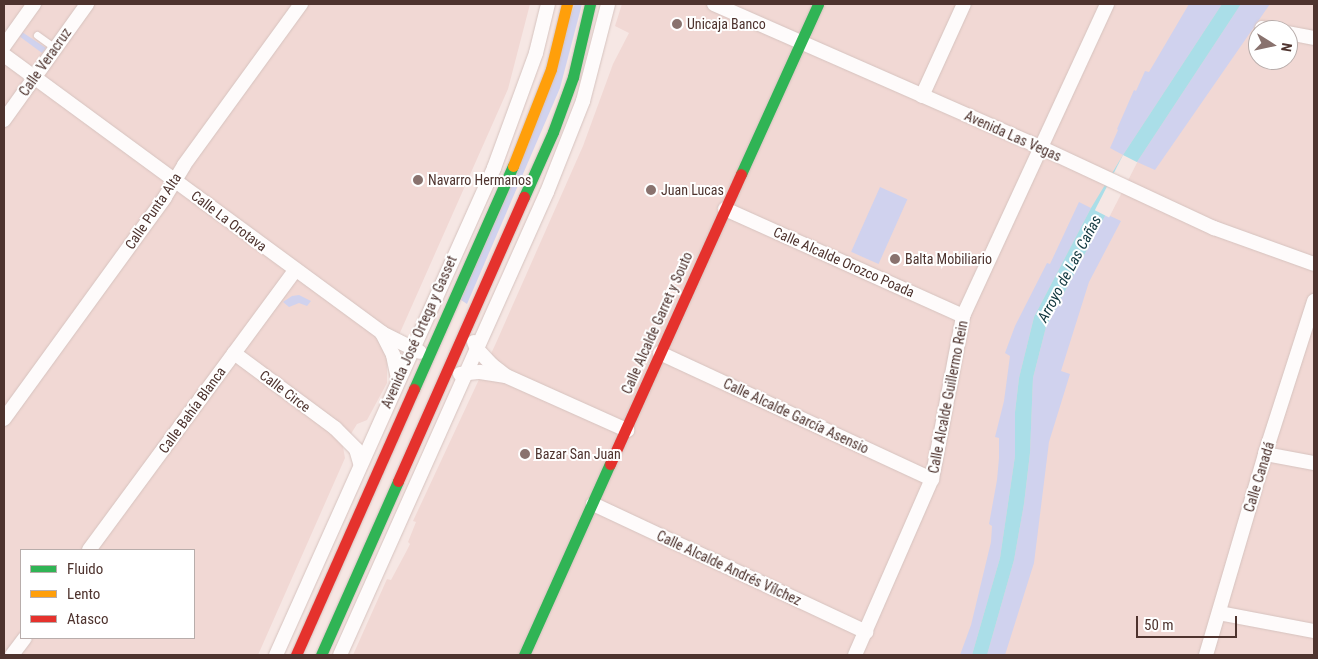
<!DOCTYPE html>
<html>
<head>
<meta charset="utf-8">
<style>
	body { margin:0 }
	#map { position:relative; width:1318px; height:659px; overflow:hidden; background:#f6e7e4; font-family:"Roboto Condensed",sans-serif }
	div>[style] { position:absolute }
	.built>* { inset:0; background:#f1d8d4 }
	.green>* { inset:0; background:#d0d2ee; transform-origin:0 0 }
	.water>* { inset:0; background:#aadee8 }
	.pier>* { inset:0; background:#f6e7e4; transform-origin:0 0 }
	.roads { filter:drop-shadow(0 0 1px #d6c3bf) drop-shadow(0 0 1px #d6c3bf) }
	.lane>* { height:7px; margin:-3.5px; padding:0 3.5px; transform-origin:3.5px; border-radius:3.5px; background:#fefbfb }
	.street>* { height:14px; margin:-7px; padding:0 7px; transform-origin:7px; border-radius:7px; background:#fefbfb }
	.fast>* { height:11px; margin:-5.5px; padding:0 5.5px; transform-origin:5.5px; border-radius:5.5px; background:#30b455 }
	.slow>* { height:11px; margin:-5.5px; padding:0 5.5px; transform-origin:5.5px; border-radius:5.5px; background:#ff9f0a }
	.jam>* { height:11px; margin:-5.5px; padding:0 5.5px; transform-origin:5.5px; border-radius:5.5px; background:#e5322d }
	.dots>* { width:14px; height:14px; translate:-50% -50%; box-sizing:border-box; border:2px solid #fff; border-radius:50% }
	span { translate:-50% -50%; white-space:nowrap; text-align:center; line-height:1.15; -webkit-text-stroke:4px #fff; paint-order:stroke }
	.poi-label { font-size:14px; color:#4e332e }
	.left { translate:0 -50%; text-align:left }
	.street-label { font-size:14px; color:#4e332e }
	.water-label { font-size:15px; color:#10363e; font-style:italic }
	.frame { position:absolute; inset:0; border:5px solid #4e332e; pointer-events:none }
	.legend { position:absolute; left:20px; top:549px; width:175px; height:90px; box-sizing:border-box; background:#fff; border:1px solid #b8adab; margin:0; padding:6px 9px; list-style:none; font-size:15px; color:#4e332e }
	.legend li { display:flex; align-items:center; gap:10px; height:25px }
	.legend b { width:25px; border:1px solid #b8adab }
	.north { position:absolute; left:1248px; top:20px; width:50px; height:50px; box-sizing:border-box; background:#fff; border:1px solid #b8adab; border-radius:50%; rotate:100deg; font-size:14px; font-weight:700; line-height:20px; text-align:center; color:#4e332e }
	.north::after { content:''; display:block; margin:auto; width:18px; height:22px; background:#89726e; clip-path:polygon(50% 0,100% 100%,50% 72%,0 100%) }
	.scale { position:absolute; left:1136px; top:616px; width:101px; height:22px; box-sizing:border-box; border:2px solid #4e332e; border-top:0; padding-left:6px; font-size:15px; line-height:18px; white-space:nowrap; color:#4e332e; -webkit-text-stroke:4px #fff; paint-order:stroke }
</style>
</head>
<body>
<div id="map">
	<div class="built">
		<i style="clip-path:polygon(evenodd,4px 4px,530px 4px,508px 89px,387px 362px,387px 383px,367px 420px,357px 424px,343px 447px,345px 458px,258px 655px,4px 655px,4px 4px,21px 550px,194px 550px,194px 638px,21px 638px,21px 550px)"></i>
		<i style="clip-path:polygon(evenodd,622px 4px,1314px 4px,1314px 655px,353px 655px,387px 579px,391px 580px,406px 552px,410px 544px,408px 542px,416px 522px,413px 521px,496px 343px,583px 146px,613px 64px,629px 33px,615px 26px,622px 4px,1258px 30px,1288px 30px,1288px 60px,1258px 60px,1258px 30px)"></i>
	</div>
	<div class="green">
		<i style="clip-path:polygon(575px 4px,582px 4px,560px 88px,467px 304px,461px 300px)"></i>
		<i style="clip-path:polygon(1189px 4px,1222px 4px,1123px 155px,1110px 148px,1118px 130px,1117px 129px,1134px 90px,1136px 91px,1145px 71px,1149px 72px)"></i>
		<i style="clip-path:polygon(1241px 4px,1270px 4px,1155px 170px,1137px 162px)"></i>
		<i style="clip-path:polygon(22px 32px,46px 48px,42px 53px,19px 36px)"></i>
		<i style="left:880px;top:187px;width:30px;height:71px;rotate:24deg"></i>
		<i style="clip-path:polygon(1079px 202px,1091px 208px,1034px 317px,1019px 378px,1015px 412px,1015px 456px,1000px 558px,972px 655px,960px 655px,971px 625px,991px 542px,992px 526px,989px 524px,997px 480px,999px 458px,999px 438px,995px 437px,1004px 401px,1010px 356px,1005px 353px,1015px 326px,1047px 263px,1050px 264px)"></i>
		<i style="clip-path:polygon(1106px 214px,1121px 221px,1089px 282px,1061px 371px,1070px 374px,1049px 442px,1034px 563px,1005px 655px,987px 655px,1014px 560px,1024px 504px,1030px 453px,1033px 378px,1046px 327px)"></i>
		<i style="clip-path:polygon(299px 295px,311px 301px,307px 306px,299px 303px,289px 307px,283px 302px,292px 296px)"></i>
	</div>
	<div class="water">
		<i style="clip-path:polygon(1222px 4px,1241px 4px,1137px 162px,1106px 214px,1046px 327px,1033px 378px,1030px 453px,1024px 504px,1014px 560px,987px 655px,972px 655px,1000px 558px,1015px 456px,1015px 412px,1019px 378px,1034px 317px,1091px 208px,1123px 155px)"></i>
	</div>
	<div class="pier">
		<i style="left:1123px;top:155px;width:16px;height:62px;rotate:27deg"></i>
	</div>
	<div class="roads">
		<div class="lane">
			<i style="left:37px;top:35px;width:22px;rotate:36deg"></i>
		</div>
		<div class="street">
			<i style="left:714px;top:4px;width:356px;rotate:23.7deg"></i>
			<i style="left:1040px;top:147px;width:192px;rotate:25deg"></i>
			<i style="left:1214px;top:228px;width:106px;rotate:19.8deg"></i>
			<i style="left:1262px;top:28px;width:10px;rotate:11deg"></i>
			<i style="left:1288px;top:33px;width:26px;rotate:11deg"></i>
			<i style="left:4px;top:46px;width:52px;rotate:-54.5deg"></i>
			<i style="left:4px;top:55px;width:469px;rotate:36.3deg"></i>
			<i style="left:382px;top:333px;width:42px;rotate:26.6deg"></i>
			<i style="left:922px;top:96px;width:101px;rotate:-65.5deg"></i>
			<i style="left:4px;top:120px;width:143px;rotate:-54.4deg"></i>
			<i style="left:725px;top:209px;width:261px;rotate:24.2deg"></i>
			<i style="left:382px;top:333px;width:25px;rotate:63deg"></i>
			<i style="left:393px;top:355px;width:24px;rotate:78deg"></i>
			<i style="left:474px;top:342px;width:8px;rotate:67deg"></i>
			<i style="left:477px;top:349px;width:22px;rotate:47deg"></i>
			<i style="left:492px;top:365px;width:18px;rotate:38deg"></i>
			<i style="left:506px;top:376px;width:133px;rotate:24.1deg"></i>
			<i style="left:234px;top:353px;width:126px;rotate:36.6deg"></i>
			<i style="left:335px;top:428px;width:30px;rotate:45deg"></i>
			<i style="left:356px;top:449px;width:15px;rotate:74deg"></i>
			<i style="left:660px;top:353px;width:300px;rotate:24.9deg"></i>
			<i style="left:460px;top:374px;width:20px;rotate:-6deg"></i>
			<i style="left:480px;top:372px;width:26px;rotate:9deg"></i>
			<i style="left:4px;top:419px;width:274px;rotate:-54deg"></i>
			<i style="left:165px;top:197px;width:37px;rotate:-59deg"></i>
			<i style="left:184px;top:165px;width:199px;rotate:-54deg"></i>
			<i style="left:1265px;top:454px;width:50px;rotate:10.4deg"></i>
			<i style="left:593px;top:504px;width:302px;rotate:25.1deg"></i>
			<i style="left:89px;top:550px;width:347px;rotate:-53.6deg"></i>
			<i style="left:1219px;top:613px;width:97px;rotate:10.7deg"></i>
			<i style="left:12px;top:655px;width:21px;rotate:-53deg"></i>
			<i style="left:276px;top:655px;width:534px;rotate:-65.88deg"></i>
			<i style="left:494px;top:168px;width:122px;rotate:-69.9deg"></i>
			<i style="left:536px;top:53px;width:50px;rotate:-76.2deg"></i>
			<i style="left:340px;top:655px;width:507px;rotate:-65.91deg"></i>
			<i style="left:547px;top:192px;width:98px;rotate:-68.4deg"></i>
			<i style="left:583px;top:101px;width:100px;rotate:-75.5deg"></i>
			<i style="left:855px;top:655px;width:192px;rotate:-66.4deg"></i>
			<i style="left:932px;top:479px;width:166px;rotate:-79.2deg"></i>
			<i style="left:963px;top:316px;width:344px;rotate:-65.2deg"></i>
			<i style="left:1206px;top:655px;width:209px;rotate:-73.6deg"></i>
			<i style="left:1265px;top:454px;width:161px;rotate:-72.2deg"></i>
		</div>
		<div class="fast">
			<i style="left:741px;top:174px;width:187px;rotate:-65.6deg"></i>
			<i style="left:524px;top:197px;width:71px;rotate:-66deg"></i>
			<i style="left:553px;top:132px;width:59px;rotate:-70deg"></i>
			<i style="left:573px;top:77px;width:75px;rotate:-76.9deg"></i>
			<i style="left:414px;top:389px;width:244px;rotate:-66.1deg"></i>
			<i style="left:321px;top:655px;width:190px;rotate:-66.1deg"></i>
			<i style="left:524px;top:655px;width:209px;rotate:-65.8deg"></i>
		</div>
		<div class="slow">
			<i style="left:513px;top:166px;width:104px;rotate:-68.6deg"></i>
			<i style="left:551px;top:69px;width:67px;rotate:-76.2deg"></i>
		</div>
		<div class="jam">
			<i style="left:610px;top:464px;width:318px;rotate:-65.7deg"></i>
			<i style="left:398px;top:481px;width:311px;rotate:-66.1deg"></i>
			<i style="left:296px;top:655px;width:291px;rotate:-66.1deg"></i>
		</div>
	</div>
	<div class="dots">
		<i style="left:677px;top:24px;background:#89726e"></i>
		<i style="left:418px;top:180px;background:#89726e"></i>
		<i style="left:651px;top:190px;background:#89726e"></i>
		<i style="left:895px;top:259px;background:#89726e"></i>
		<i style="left:525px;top:454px;background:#89726e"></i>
	</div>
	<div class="poi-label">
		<span class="left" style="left:687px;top:24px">Unicaja Banco</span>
		<span class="left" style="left:428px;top:180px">Navarro Hermanos</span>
		<span class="left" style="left:661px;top:190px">Juan Lucas</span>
		<span class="left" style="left:905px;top:259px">Balta Mobiliario</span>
		<span class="left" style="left:535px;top:454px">Bazar San Juan</span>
	</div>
	<div class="street-label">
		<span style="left:45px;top:62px;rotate:-55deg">Calle Veracruz</span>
		<span style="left:1013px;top:136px;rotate:24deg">Avenida Las Vegas</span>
		<span style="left:153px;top:211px;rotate:-56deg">Calle Punta Alta</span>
		<span style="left:229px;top:221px;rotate:37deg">Calle La Orotava</span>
		<span style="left:844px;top:262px;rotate:24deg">Calle Alcalde Orozco Poada</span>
		<span style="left:657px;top:323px;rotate:-66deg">Calle Alcalde Garret y Souto</span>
		<span style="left:419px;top:332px;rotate:-66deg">Avenida José Ortega y Gasset</span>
		<span style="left:285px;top:391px;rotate:37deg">Calle Circe</span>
		<span style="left:948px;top:397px;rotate:-79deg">Calle Alcalde Guillermo Rein</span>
		<span style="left:192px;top:410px;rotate:-54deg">Calle Bahía Blanca</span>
		<span style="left:796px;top:416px;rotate:25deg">Calle Alcalde García Asensio</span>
		<span style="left:1259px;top:477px;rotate:-73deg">Calle Canadá</span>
		<span style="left:729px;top:568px;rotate:25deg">Calle Alcalde Andrés Vílchez</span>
	</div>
	<div class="water-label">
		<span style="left:1070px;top:269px;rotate:-62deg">Arroyo de Las Cañas</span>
	</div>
	<div class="frame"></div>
	<ul class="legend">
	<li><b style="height:6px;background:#30b455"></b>Fluido</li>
	<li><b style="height:6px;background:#ff9f0a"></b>Lento</li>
	<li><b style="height:6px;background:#e5322d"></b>Atasco</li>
	</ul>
	<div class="north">N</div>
	<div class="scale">50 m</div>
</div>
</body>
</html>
